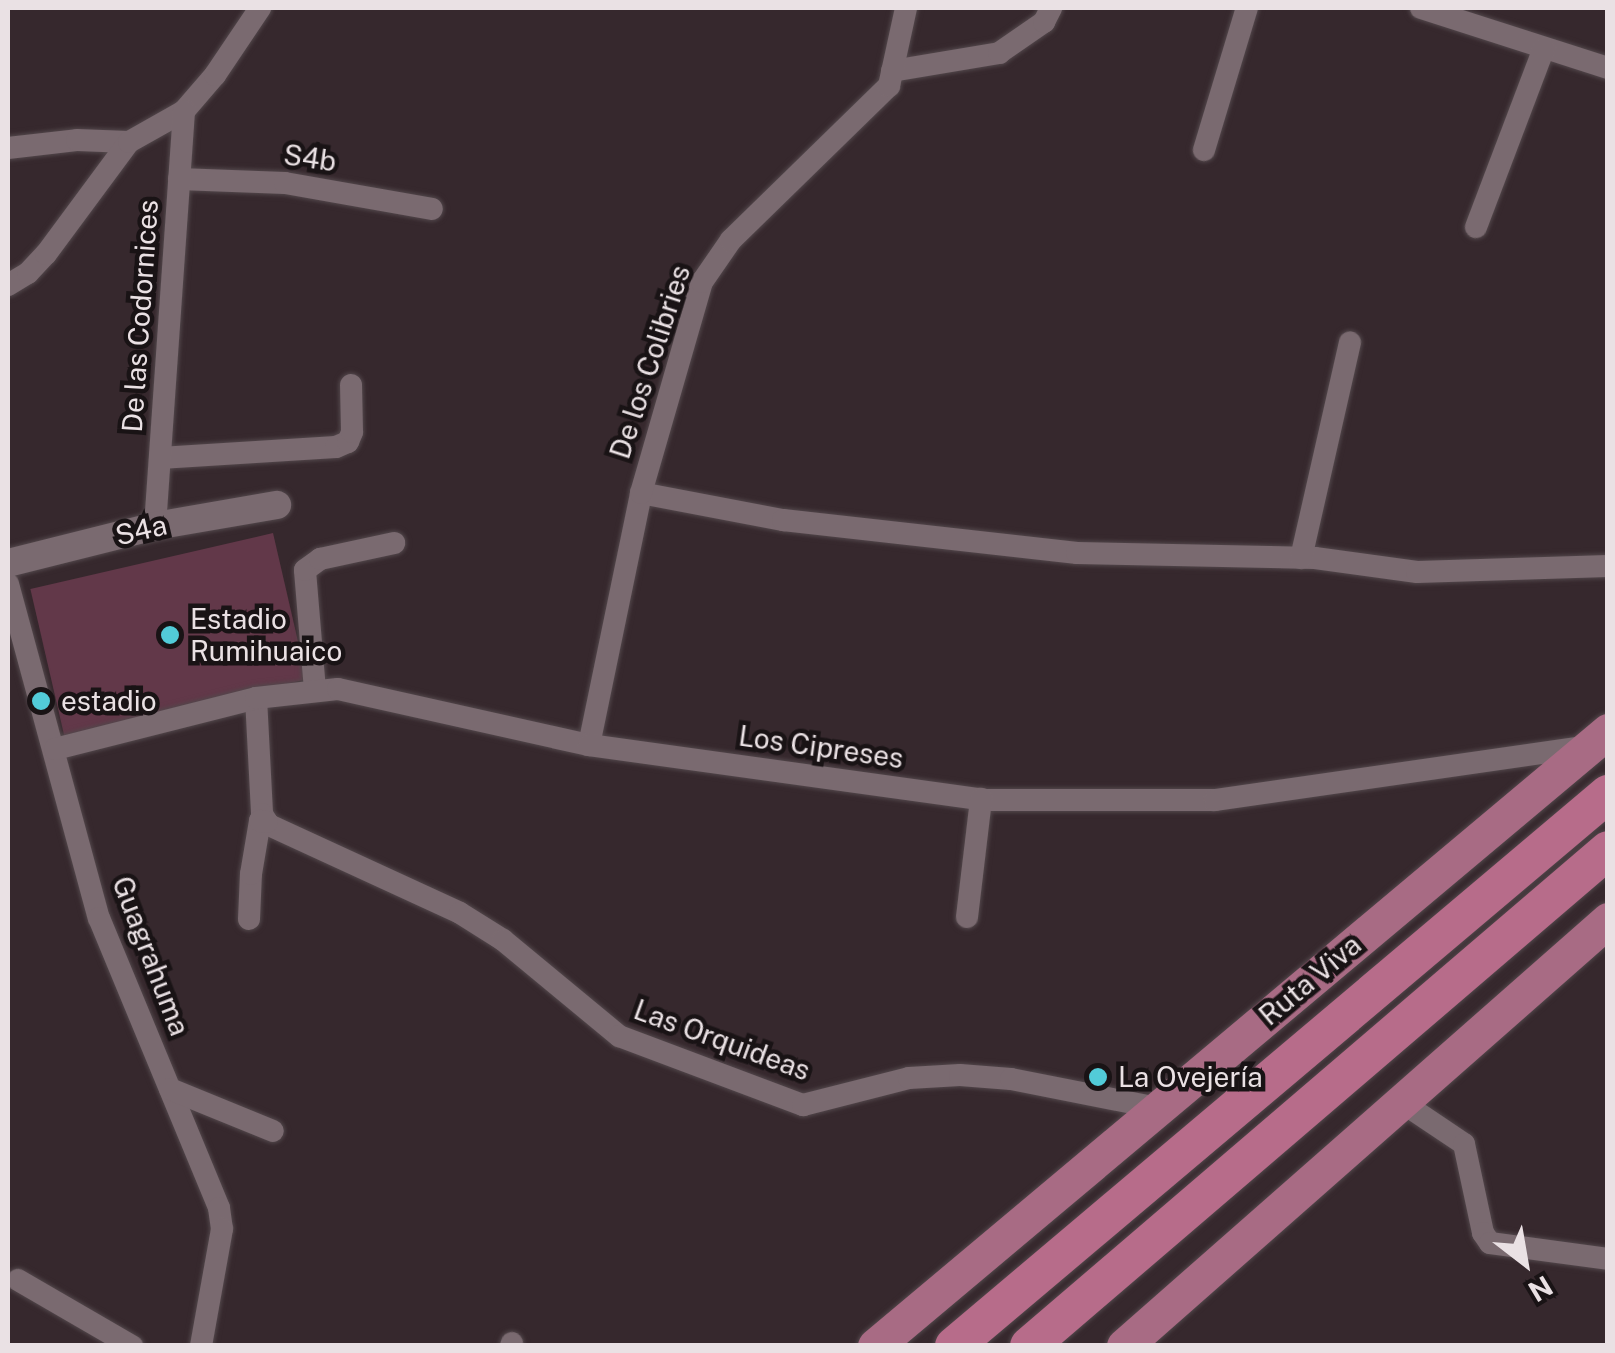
<!DOCTYPE html>
<html>
<head>
<meta charset="utf-8">
<style>
	body { margin:0 }
	#map { position:relative; width:1615px; height:1353px; overflow:hidden; background:#36282d; font-family:"Public Sans",sans-serif }
	div>[style] { position:absolute }
	.green>* { inset:0; background:#623849; transform-origin:0 0 }
	.roads { filter:drop-shadow(0 0 2px #52474b) drop-shadow(0 0 2px #52474b) }
	.minor>* { height:22px; margin:-11px; padding:0 11px; transform-origin:11px; border-radius:11px; background:#7a6a70 }
	.tertiary>* { height:28px; margin:-14px; padding:0 14px; transform-origin:14px; border-radius:14px; background:#7a6a70 }
	.primary>* { height:35px; margin:-17.5px; padding:0 17.5px; transform-origin:17.5px; border-radius:17.5px; background:#a86b84 }
	.trunk>* { height:38px; margin:-19px; padding:0 19px; transform-origin:19px; border-radius:19px; background:#b76c8a }
	.dots>* { width:28px; height:28px; translate:-50% -50%; box-sizing:border-box; border:5px solid #191315; border-radius:50% }
	span { translate:-50% -50%; white-space:nowrap; text-align:center; line-height:1.15; -webkit-text-stroke:9px #191315; paint-order:stroke }
	.street-label { font-size:28px; color:#eae1e4 }
	.poi-label { font-size:28px; color:#eae1e4 }
	.left { translate:0 -50%; text-align:left }
	.frame { position:absolute; inset:0; border:10px solid #eae1e4; pointer-events:none }
	.north { position:absolute; left:1475px; top:1213px; width:100px; height:100px; -webkit-text-stroke:8px #191315; paint-order:stroke; rotate:149deg; font-size:28px; font-weight:700; line-height:40px; text-align:center; color:#eae1e4 }
	.north::after { content:''; display:block; margin:auto; width:35px; height:45px; background:#eae1e4; clip-path:polygon(50% 0,100% 100%,50% 72%,0 100%) }
</style>
</head>
<body>
<div id="map">
	<div class="green">
		<i style="left:273px;top:533px;width:150px;height:249px;rotate:77deg"></i>
	</div>
	<div class="roads">
		<div class="minor">
			<i style="left:1421px;top:8px;width:196px;rotate:17.8deg"></i>
			<i style="left:892px;top:71px;width:109px;rotate:-9.5deg"></i>
			<i style="left:999px;top:53px;width:55px;rotate:-34.6deg"></i>
			<i style="left:1044px;top:22px;width:16px;rotate:-63deg"></i>
			<i style="left:8px;top:148px;width:69px;rotate:-6.6deg"></i>
			<i style="left:77px;top:140px;width:52px;rotate:2.2deg"></i>
			<i style="left:1204px;top:150px;width:148px;rotate:-73.2deg"></i>
			<i style="left:179px;top:179px;width:106px;rotate:2.2deg"></i>
			<i style="left:285px;top:183px;width:149px;rotate:10deg"></i>
			<i style="left:1476px;top:227px;width:191px;rotate:-69.2deg"></i>
			<i style="left:8px;top:285px;width:23px;rotate:-31deg"></i>
			<i style="left:28px;top:273px;width:26px;rotate:-47deg"></i>
			<i style="left:46px;top:254px;width:139px;rotate:-53.5deg"></i>
			<i style="left:129px;top:142px;width:63px;rotate:-29.4deg"></i>
			<i style="left:184px;top:111px;width:48px;rotate:-49.3deg"></i>
			<i style="left:215px;top:75px;width:81px;rotate:-56.1deg"></i>
			<i style="left:160px;top:458px;width:176px;rotate:-3.6deg"></i>
			<i style="left:336px;top:447px;width:13px;rotate:-23deg"></i>
			<i style="left:348px;top:442px;width:11px;rotate:-68deg"></i>
			<i style="left:352px;top:432px;width:47px;rotate:-91.2deg"></i>
			<i style="left:641px;top:493px;width:145px;rotate:10.8deg"></i>
			<i style="left:783px;top:520px;width:296px;rotate:6.4deg"></i>
			<i style="left:1077px;top:553px;width:238px;rotate:1.2deg"></i>
			<i style="left:1315px;top:558px;width:103px;rotate:7.8deg"></i>
			<i style="left:1417px;top:572px;width:191px;rotate:-1.8deg"></i>
			<i style="left:155px;top:526px;width:416px;rotate:-86deg"></i>
			<i style="left:1301px;top:558px;width:221px;rotate:-77.2deg"></i>
			<i style="left:8px;top:584px;width:346px;rotate:74.8deg"></i>
			<i style="left:99px;top:918px;width:314px;rotate:67.5deg"></i>
			<i style="left:219px;top:1208px;width:21px;rotate:82deg"></i>
			<i style="left:222px;top:1229px;width:119px;rotate:100.2deg"></i>
			<i style="left:315px;top:690px;width:120px;rotate:-94.8deg"></i>
			<i style="left:305px;top:570px;width:19px;rotate:-36deg"></i>
			<i style="left:320px;top:559px;width:76px;rotate:-12.2deg"></i>
			<i style="left:256px;top:698px;width:116px;rotate:87deg"></i>
			<i style="left:262px;top:814px;width:13px;rotate:58deg"></i>
			<i style="left:269px;top:825px;width:210px;rotate:24.7deg"></i>
			<i style="left:460px;top:913px;width:51px;rotate:32.1deg"></i>
			<i style="left:503px;top:940px;width:151px;rotate:39.6deg"></i>
			<i style="left:619px;top:1036px;width:197px;rotate:20.6deg"></i>
			<i style="left:803px;top:1105px;width:109px;rotate:-14.3deg"></i>
			<i style="left:909px;top:1078px;width:51px;rotate:-3.4deg"></i>
			<i style="left:960px;top:1075px;width:51px;rotate:4.5deg"></i>
			<i style="left:1011px;top:1079px;width:150px;rotate:11.2deg"></i>
			<i style="left:589px;top:745px;width:257px;rotate:-78.3deg"></i>
			<i style="left:641px;top:493px;width:220px;rotate:-73.9deg"></i>
			<i style="left:702px;top:282px;width:51px;rotate:-55.4deg"></i>
			<i style="left:731px;top:240px;width:221px;rotate:-44.3deg"></i>
			<i style="left:889px;top:86px;width:80px;rotate:-77.7deg"></i>
			<i style="left:55px;top:749px;width:207px;rotate:-14.2deg"></i>
			<i style="left:256px;top:698px;width:82px;rotate:-6.3deg"></i>
			<i style="left:338px;top:689px;width:257px;rotate:12.6deg"></i>
			<i style="left:589px;top:745px;width:401px;rotate:7.9deg"></i>
			<i style="left:986px;top:800px;width:229px"></i>
			<i style="left:1215px;top:800px;width:374px;rotate:-8.2deg"></i>
			<i style="left:967px;top:917px;width:119px;rotate:-83.2deg"></i>
			<i style="left:249px;top:919px;width:45px;rotate:-87.5deg"></i>
			<i style="left:251px;top:874px;width:54px;rotate:-80.4deg"></i>
			<i style="left:260px;top:821px;width:7px;rotate:8deg"></i>
			<i style="left:170px;top:1089px;width:111px;rotate:22.2deg"></i>
			<i style="left:1400px;top:1101px;width:77px;rotate:33.9deg"></i>
			<i style="left:1464px;top:1144px;width:91px;rotate:77.9deg"></i>
			<i style="left:1483px;top:1233px;width:12px;rotate:55deg"></i>
			<i style="left:1490px;top:1243px;width:119px;rotate:7.7deg"></i>
			<i style="left:18px;top:1280px;width:132px;rotate:30.1deg"></i>
			<i style="left:511px;top:1346px;width:3px;rotate:-72deg"></i>
		</div>
		<div class="tertiary">
			<i style="left:8px;top:563px;width:152px;rotate:-14.1deg"></i>
			<i style="left:155px;top:526px;width:124px;rotate:-9.8deg"></i>
		</div>
		<div class="primary">
			<i style="left:875px;top:1346px;width:957px;rotate:-40deg"></i>
			<i style="left:1124px;top:1346px;width:645px;rotate:-41.35deg"></i>
		</div>
		<div class="trunk">
			<i style="left:954px;top:1346px;width:856px;rotate:-40.17deg"></i>
			<i style="left:1029px;top:1346px;width:762px;rotate:-40.58deg"></i>
		</div>
	</div>
	<div class="dots">
		<i style="left:170px;top:635px;background:#52cbd8"></i>
		<i style="left:41px;top:701px;background:#52cbd8"></i>
		<i style="left:1098px;top:1077px;background:#52cbd8"></i>
	</div>
	<div class="street-label">
		<span style="left:310px;top:158px;rotate:8deg">S4b</span>
		<span style="left:140px;top:316px;rotate:-86deg">De las Codornices</span>
		<span style="left:650px;top:362px;rotate:-72deg">De los Colibries</span>
		<span style="left:141px;top:530px;rotate:-13deg">S4a</span>
		<span style="left:821px;top:747px;rotate:8deg">Los Cipreses</span>
		<span style="left:151px;top:956px;rotate:69deg">Guagrahuma</span>
		<span style="left:1310px;top:980px;rotate:-40deg">Ruta Viva</span>
		<span style="left:722px;top:1040px;rotate:20deg">Las Orquideas</span>
	</div>
	<div class="poi-label">
		<span class="left" style="left:190px;top:635px">Estadio<br>Rumihuaico</span>
		<span class="left" style="left:61px;top:701px">estadio</span>
		<span class="left" style="left:1118px;top:1077px">La Ovejería</span>
	</div>
	<div class="frame"></div>
	<div class="north">N</div>
</div>
</body>
</html>
